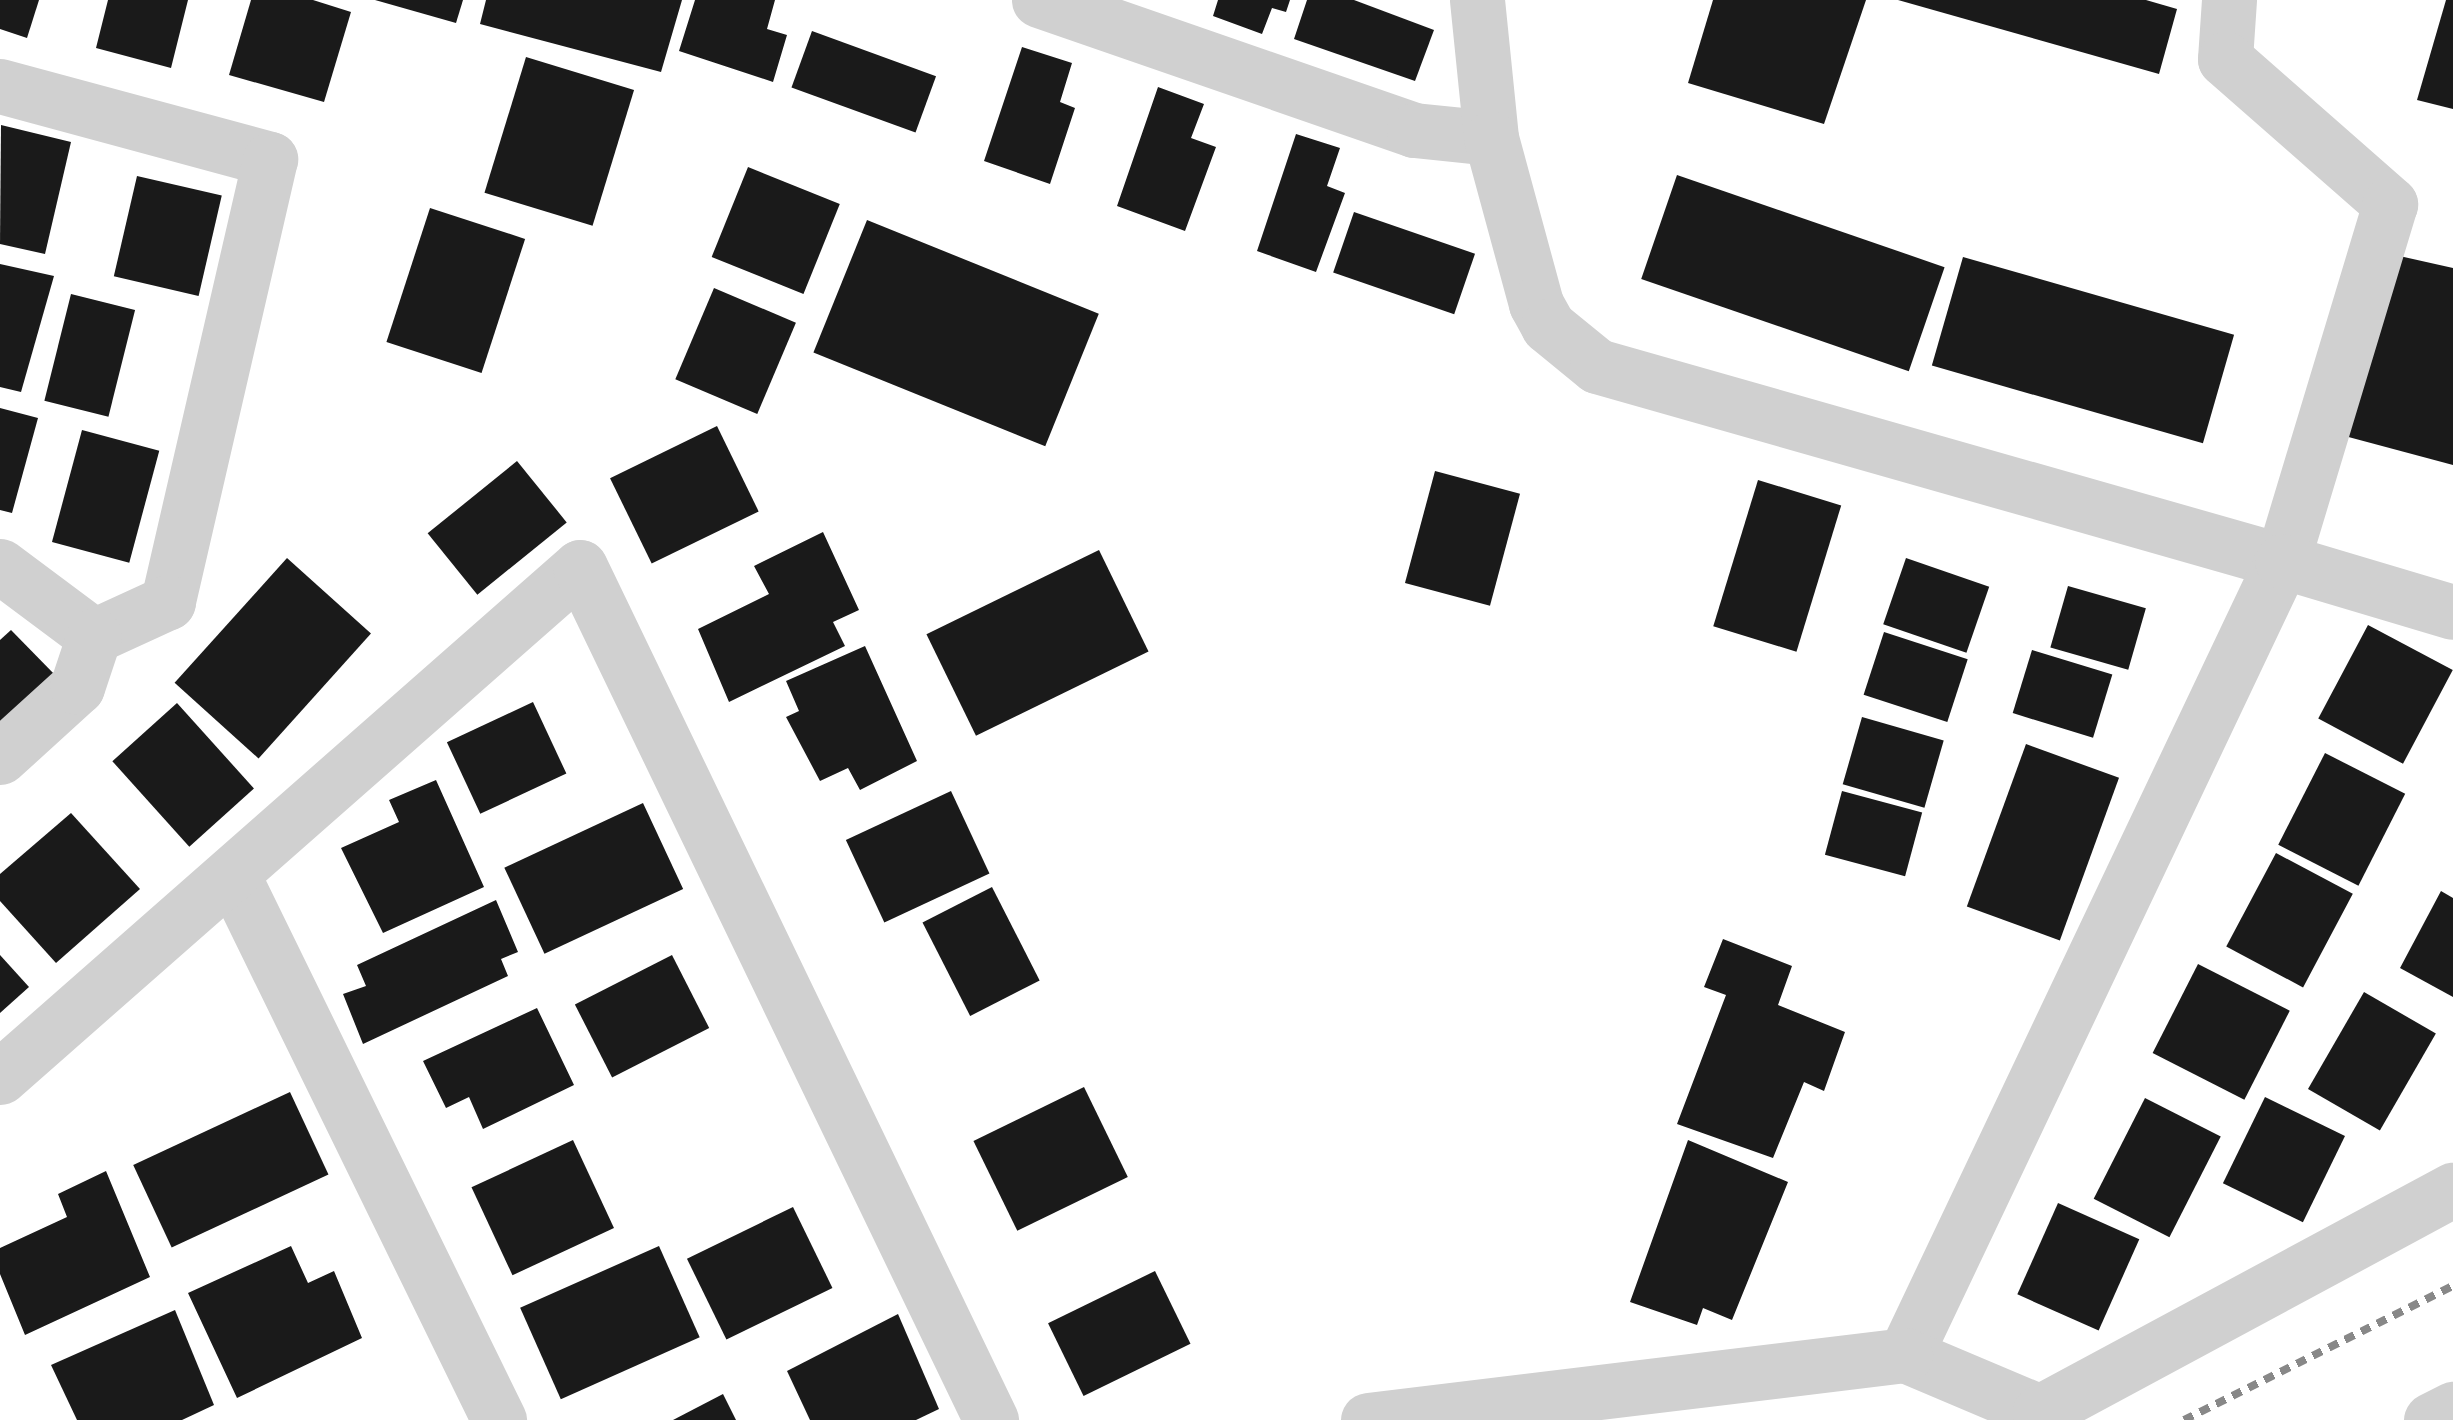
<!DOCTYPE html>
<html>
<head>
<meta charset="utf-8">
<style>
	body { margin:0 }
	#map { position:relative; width:2453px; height:1420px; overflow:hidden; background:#fff; font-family:Commissioner,sans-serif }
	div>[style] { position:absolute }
	.building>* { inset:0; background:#1a1a1a; transform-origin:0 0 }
	.minor>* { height:55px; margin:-27.5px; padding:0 27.5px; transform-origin:27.5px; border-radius:27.5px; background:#d0d0d0 }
	.rail>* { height:8px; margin-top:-4px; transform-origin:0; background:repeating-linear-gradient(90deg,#888 0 10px,transparent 0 18px) }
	span { translate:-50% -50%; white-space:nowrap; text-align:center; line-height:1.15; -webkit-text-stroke:10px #fff; paint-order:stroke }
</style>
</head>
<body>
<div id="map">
	<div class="building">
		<i style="clip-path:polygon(0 0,39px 0,27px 38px,0 29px)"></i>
		<i style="clip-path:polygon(108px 0,188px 0,171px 68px,96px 48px)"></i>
		<i style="clip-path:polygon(251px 0,313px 0,351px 12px,324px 102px,229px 75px)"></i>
		<i style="clip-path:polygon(375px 0,463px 0,456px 23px)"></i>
		<i style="clip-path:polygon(486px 0,682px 0,661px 72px,480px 24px)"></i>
		<i style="clip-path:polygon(695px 0,775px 0,767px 29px,787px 35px,773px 82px,679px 51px)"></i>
		<i style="clip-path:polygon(1218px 0,1290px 0,1286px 12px,1272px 8px,1262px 34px,1213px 16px)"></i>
		<i style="clip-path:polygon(1307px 0,1354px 0,1434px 30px,1415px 81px,1294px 39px)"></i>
		<i style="clip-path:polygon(1713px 0,1866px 0,1824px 124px,1688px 83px)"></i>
		<i style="clip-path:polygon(1898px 0,2146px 0,2177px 9px,2159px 74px)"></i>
		<i style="clip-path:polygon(2446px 0,2453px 0,2453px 109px,2417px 100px)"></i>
		<i style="left:812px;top:31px;width:132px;height:60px;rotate:20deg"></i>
		<i style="clip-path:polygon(1022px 47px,1072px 63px,1060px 102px,1075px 108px,1050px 184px,984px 161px)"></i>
		<i style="left:526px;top:57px;width:113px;height:142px;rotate:17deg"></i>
		<i style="clip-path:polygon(1158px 87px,1204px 104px,1191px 138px,1216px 147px,1185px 231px,1117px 206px)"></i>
		<i style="clip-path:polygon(1px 125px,71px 142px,45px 254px,0 244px)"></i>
		<i style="clip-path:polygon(1296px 134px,1340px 148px,1327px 186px,1345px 193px,1316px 272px,1257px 251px)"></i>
		<i style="left:748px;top:167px;width:99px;height:97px;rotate:22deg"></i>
		<i style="left:1677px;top:175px;width:283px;height:110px;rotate:19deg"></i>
		<i style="left:137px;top:176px;width:87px;height:103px;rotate:13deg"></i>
		<i style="left:430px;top:208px;width:100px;height:141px;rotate:18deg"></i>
		<i style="left:1354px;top:212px;width:128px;height:64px;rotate:19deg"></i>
		<i style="left:867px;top:220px;width:250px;height:143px;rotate:22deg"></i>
		<i style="clip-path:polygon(2395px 255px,2453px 268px,2453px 465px,2341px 435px)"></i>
		<i style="left:1963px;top:257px;width:282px;height:113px;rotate:16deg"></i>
		<i style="clip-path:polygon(0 264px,54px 276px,21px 392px,0 387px)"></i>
		<i style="left:714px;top:288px;width:89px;height:99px;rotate:23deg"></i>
		<i style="left:71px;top:294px;width:66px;height:110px;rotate:14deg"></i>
		<i style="clip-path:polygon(0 408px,38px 418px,12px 513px,0 510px)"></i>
		<i style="left:717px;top:426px;width:95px;height:119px;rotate:64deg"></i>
		<i style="left:82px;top:430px;width:80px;height:116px;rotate:15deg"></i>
		<i style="left:517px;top:461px;width:79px;height:115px;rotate:51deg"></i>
		<i style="left:1435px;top:471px;width:88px;height:116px;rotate:15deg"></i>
		<i style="left:1758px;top:480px;width:87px;height:153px;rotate:17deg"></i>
		<i style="clip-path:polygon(823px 532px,859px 610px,833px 622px,845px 646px,729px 702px,698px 629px,769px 594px,754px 566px)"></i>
		<i style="left:1099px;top:550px;width:113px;height:192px;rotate:64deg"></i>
		<i style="left:287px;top:558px;width:113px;height:168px;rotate:42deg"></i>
		<i style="left:1906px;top:558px;width:88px;height:70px;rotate:19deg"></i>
		<i style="left:2068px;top:586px;width:81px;height:64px;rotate:16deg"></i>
		<i style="left:2368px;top:625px;width:96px;height:106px;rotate:28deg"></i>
		<i style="clip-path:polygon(11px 630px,57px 677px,0 732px,0 640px)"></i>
		<i style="left:1884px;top:632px;width:88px;height:66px;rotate:18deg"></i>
		<i style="clip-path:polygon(865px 646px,917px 761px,860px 790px,848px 768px,820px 781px,786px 717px,799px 711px,786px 681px)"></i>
		<i style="left:2032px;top:650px;width:84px;height:66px;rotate:17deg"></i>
		<i style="left:533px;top:702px;width:79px;height:95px;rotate:65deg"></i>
		<i style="left:177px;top:703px;width:115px;height:87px;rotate:48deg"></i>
		<i style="left:1862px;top:717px;width:85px;height:70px;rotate:16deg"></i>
		<i style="left:2026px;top:744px;width:99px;height:173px;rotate:20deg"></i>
		<i style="left:2325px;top:753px;width:90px;height:103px;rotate:27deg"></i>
		<i style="clip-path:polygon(436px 780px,484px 887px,383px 933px,341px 848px,399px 822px,389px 800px)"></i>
		<i style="left:951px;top:791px;width:91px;height:116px;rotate:65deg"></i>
		<i style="left:1842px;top:791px;width:83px;height:66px;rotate:15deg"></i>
		<i style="left:643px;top:803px;width:95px;height:153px;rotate:65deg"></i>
		<i style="clip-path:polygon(71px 813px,140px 889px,56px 963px,0 901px,0 874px)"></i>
		<i style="left:2276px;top:853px;width:87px;height:106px;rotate:28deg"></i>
		<i style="left:992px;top:887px;width:105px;height:78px;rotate:63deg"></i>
		<i style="clip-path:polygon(2441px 891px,2453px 898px,2453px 997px,2400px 968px)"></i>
		<i style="clip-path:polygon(496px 900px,518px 952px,501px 959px,508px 976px,363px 1044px,343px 994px,366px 986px,357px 965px)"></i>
		<i style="clip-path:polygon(1723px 939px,1792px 966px,1778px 1005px,1845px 1032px,1824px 1091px,1804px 1082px,1773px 1158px,1677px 1124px,1726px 995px,1704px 987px)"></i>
		<i style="clip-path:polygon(0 955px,29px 987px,0 1013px)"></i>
		<i style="left:672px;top:955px;width:82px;height:109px;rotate:63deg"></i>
		<i style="left:2198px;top:964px;width:103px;height:100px;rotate:27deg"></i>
		<i style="left:2364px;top:992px;width:83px;height:112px;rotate:30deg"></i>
		<i style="clip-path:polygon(537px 1008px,574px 1085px,483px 1129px,469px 1097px,446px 1108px,423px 1061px)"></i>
		<i style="left:1084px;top:1087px;width:100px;height:123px;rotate:64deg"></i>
		<i style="left:290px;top:1092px;width:91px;height:173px;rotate:65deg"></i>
		<i style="left:2265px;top:1097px;width:89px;height:96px;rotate:26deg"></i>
		<i style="left:2145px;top:1098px;width:85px;height:113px;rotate:27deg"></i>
		<i style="left:573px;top:1140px;width:97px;height:112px;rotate:65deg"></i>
		<i style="clip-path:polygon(1688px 1140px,1788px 1182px,1732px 1320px,1703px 1308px,1697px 1325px,1630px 1302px)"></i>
		<i style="clip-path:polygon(106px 1171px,150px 1277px,25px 1335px,0 1274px,0 1248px,67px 1217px,58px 1194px)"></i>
		<i style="left:2058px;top:1203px;width:89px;height:100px;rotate:24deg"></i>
		<i style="left:793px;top:1207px;width:90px;height:118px;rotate:64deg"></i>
		<i style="clip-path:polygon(291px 1246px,308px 1283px,334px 1271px,362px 1338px,237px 1398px,188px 1293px)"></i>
		<i style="left:659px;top:1246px;width:100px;height:152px;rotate:66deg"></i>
		<i style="left:1155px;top:1271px;width:81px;height:119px;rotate:64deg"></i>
		<i style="clip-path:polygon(175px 1310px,214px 1405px,182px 1420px,77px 1420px,51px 1365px)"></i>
		<i style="clip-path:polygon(898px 1314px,939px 1409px,916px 1420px,810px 1420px,787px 1371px)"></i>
		<i style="clip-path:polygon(723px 1394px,736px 1420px,673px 1420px)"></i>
	</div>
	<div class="minor">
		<i style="left:1039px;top:0;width:397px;rotate:19.1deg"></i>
		<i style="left:1414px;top:130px;width:77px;rotate:5.9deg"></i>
		<i style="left:1477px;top:0;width:139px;rotate:84.2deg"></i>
		<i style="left:1491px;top:138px;width:172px;rotate:74.8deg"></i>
		<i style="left:1536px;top:304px;width:25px;rotate:61deg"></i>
		<i style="left:1548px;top:326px;width:63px;rotate:39.2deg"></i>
		<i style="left:1597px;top:366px;width:712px;rotate:15.89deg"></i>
		<i style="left:2282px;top:561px;width:879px;rotate:115.4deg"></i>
		<i style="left:1905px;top:1355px;width:147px;rotate:22.9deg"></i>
		<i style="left:2040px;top:1412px;width:12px;rotate:42deg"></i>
		<i style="left:2229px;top:0;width:59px;rotate:93.9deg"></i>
		<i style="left:2225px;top:59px;width:220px;rotate:41.3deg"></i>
		<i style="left:2390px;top:204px;width:373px;rotate:106.8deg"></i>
		<i style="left:2282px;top:561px;width:178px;rotate:16.6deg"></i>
		<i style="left:0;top:86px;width:280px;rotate:15.1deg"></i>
		<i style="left:270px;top:159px;width:455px;rotate:103deg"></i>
		<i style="left:168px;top:602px;width:81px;rotate:155.3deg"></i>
		<i style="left:94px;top:636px;width:117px;rotate:-143.3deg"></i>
		<i style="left:0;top:757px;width:104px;rotate:-42.3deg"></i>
		<i style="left:77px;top:687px;width:54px;rotate:-71.6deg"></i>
		<i style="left:232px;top:874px;width:608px;rotate:63.94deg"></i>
		<i style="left:0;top:1077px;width:772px;rotate:-41.33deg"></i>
		<i style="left:580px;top:567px;width:947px;rotate:64.27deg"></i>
		<i style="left:2040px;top:1412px;width:469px;rotate:-28.3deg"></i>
		<i style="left:1368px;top:1420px;width:541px;rotate:-6.9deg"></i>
		<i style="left:2431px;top:1420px;width:25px;rotate:-27deg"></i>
	</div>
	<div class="rail">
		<i style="left:2184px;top:1420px;width:301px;rotate:-26.5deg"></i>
	</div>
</div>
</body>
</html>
